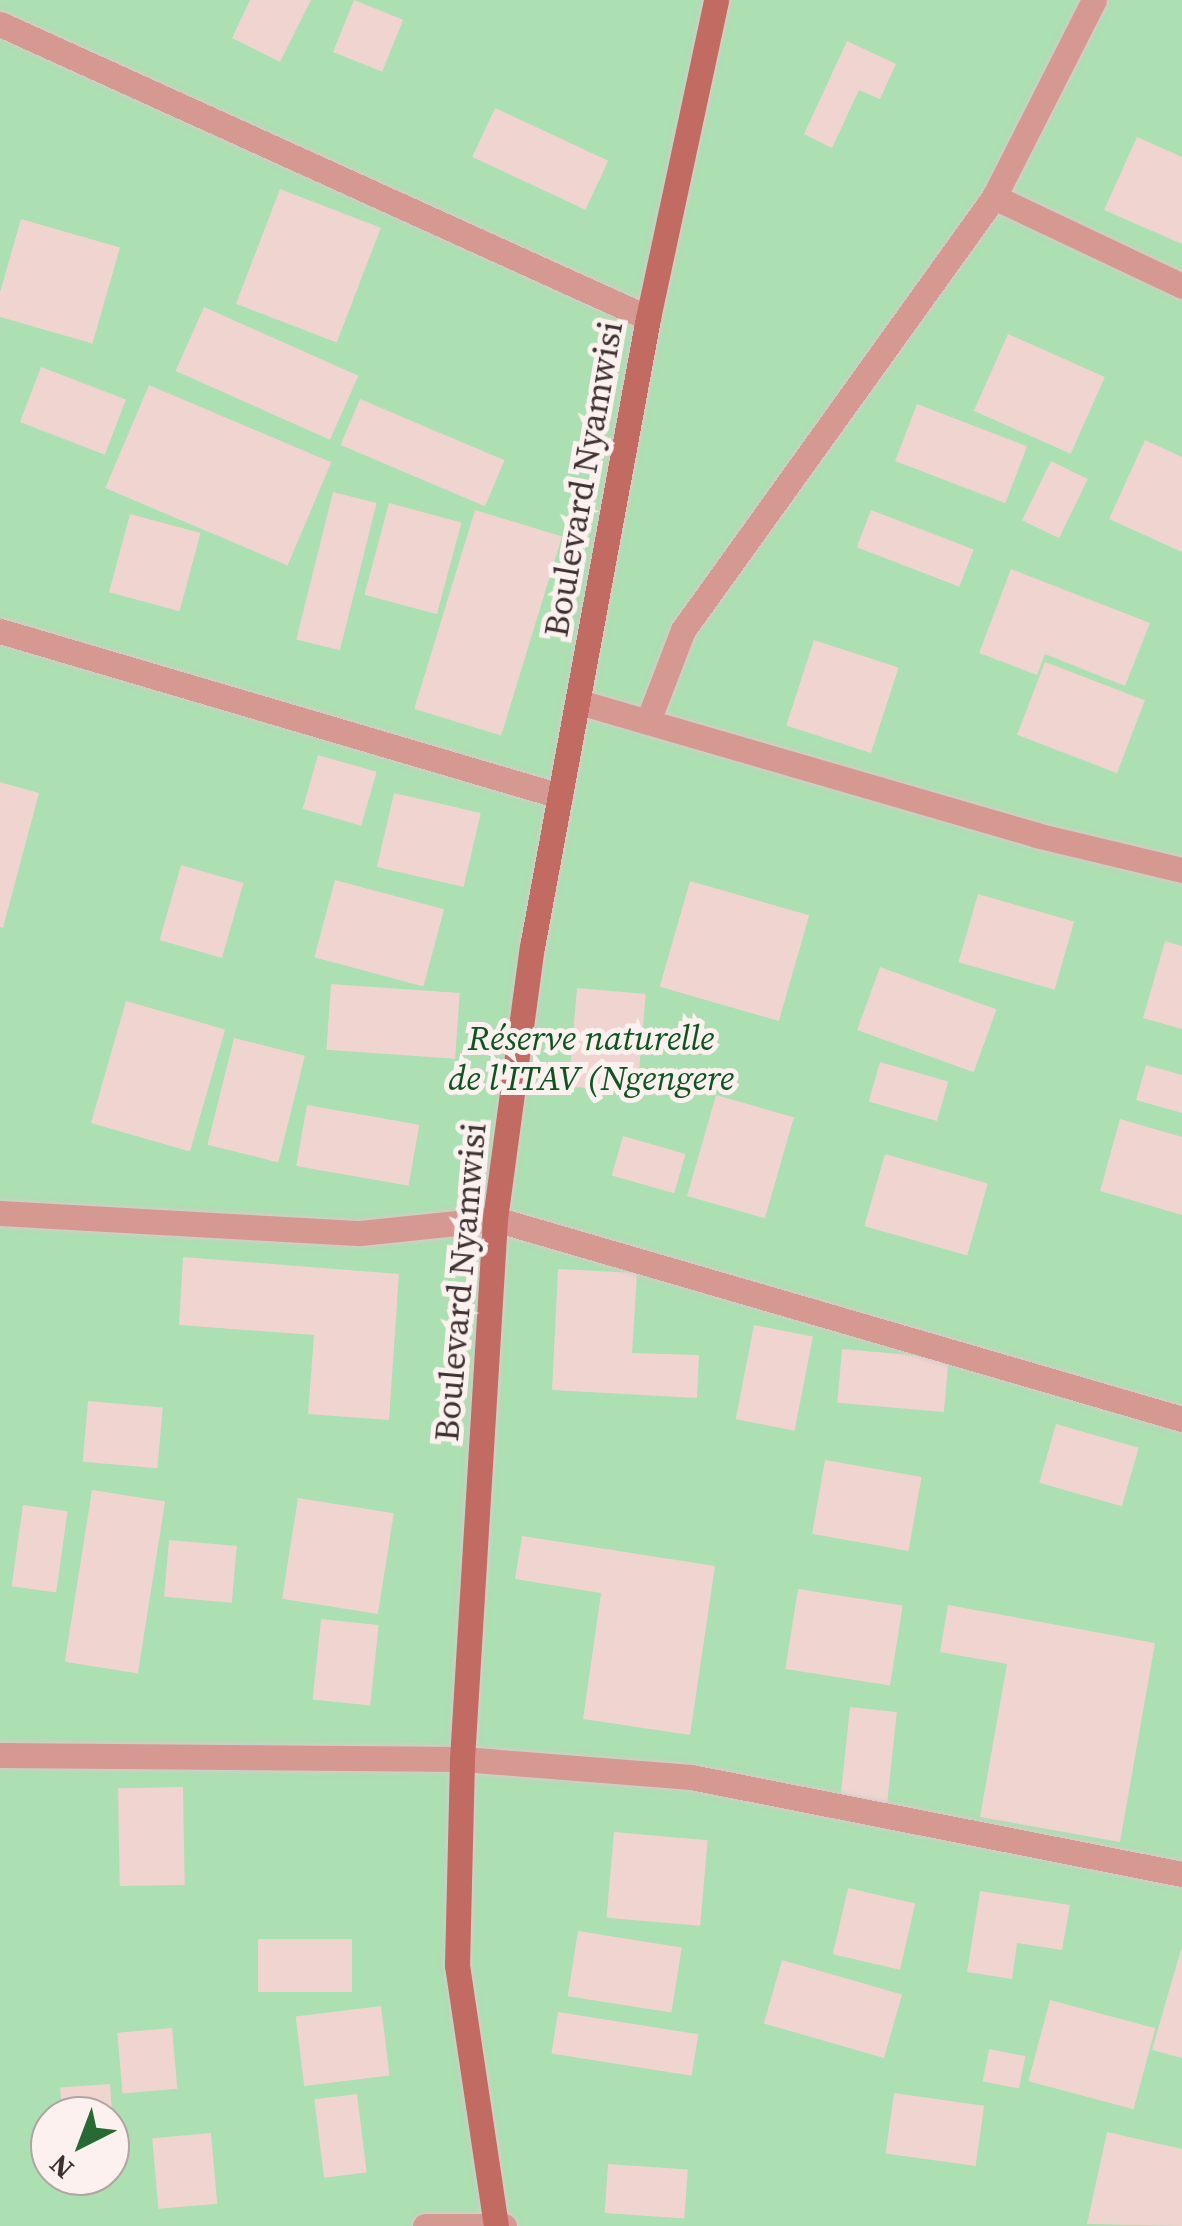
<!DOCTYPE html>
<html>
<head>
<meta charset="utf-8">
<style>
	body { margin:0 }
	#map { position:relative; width:1182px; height:2226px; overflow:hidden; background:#fcf1ef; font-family:"Source Serif 4",serif }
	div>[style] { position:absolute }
	.green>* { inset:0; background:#acdfb1 }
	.building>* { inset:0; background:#f0d4d0; transform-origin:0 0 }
	.roads { filter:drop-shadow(0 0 2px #d6cbc9) drop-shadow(0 0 2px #d6cbc9) }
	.street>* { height:25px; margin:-12.5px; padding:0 12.5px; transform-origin:12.5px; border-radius:12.5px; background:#d69992 }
	.secondary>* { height:25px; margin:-12.5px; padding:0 12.5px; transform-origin:12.5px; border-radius:12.5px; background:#c26b63 }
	span { translate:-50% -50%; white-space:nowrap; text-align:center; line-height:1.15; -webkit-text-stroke:10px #fcf1ef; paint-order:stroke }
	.street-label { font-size:35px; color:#3d3231 }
	.park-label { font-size:35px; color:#0d5520; font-style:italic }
	.north { position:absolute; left:30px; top:2096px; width:100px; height:100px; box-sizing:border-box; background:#fcf1ef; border:2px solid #b0a5a3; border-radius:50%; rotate:222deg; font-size:28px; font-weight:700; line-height:40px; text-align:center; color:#3d3231 }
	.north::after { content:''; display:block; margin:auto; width:35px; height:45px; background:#276a34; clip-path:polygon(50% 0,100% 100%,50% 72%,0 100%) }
</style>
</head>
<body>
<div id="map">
	<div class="green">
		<i style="clip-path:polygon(evenodd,0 0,1182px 0,1182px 2226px,0 2226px,0 0,50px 2116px,110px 2116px,110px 2176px,50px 2176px,50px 2116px)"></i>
	</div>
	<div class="building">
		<i style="clip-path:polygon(250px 0,311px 0,280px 62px,232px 38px)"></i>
		<i style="left:354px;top:0;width:53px;height:56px;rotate:22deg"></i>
		<i style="clip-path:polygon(847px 41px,896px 64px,880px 99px,859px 90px,832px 148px,804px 134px)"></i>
		<i style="left:495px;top:108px;width:125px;height:54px;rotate:25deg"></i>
		<i style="clip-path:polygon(1137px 137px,1182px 157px,1182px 244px,1104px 210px)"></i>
		<i style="left:280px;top:189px;width:108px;height:123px;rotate:21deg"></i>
		<i style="left:21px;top:219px;width:103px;height:100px;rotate:16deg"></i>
		<i style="left:204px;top:307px;width:169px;height:70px;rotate:24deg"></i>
		<i style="left:1008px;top:334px;width:106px;height:84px;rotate:24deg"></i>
		<i style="left:41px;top:367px;width:91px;height:59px;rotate:21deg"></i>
		<i style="left:149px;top:385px;width:198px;height:112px;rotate:23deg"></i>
		<i style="left:360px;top:399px;width:157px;height:50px;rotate:23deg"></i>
		<i style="left:917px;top:404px;width:118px;height:61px;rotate:21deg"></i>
		<i style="clip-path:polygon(1145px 440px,1182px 457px,1182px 552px,1109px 519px)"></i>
		<i style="left:1051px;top:461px;width:41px;height:66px;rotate:26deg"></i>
		<i style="left:333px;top:492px;width:45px;height:152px;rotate:14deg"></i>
		<i style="left:389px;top:503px;width:75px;height:95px;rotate:15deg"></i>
		<i style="left:475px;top:510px;width:91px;height:208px;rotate:17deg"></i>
		<i style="left:871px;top:510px;width:110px;height:40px;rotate:21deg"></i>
		<i style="left:130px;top:514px;width:73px;height:81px;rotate:15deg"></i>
		<i style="clip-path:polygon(1011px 569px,1150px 623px,1125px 686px,1045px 654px,1037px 675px,979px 653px)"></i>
		<i style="left:814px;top:640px;width:89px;height:90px;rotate:18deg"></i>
		<i style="left:1045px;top:662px;width:107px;height:78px;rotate:21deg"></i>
		<i style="left:318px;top:755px;width:61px;height:56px;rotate:16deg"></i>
		<i style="clip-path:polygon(0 782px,39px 793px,3px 928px,0 927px)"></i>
		<i style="left:394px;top:793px;width:89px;height:76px;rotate:13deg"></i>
		<i style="left:181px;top:865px;width:65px;height:78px;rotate:16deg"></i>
		<i style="left:335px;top:880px;width:113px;height:80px;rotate:15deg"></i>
		<i style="left:690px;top:881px;width:124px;height:110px;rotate:16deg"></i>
		<i style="left:978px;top:894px;width:100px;height:71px;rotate:16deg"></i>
		<i style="clip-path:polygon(1165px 941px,1182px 946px,1182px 1029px,1143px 1018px)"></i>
		<i style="left:880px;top:967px;width:124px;height:67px;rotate:20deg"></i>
		<i style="left:331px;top:984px;width:129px;height:66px;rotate:4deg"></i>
		<i style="left:577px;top:988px;width:69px;height:99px;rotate:5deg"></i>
		<i style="left:126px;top:1001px;width:103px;height:127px;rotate:16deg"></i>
		<i style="left:234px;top:1038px;width:73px;height:110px;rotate:14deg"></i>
		<i style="left:880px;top:1062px;width:71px;height:41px;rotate:16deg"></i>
		<i style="clip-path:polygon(1146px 1065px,1182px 1075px,1182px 1113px,1136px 1100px)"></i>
		<i style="left:716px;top:1095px;width:81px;height:105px;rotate:16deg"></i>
		<i style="left:307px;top:1105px;width:114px;height:62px;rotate:10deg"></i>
		<i style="clip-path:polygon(1120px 1119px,1182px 1137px,1182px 1215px,1100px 1191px)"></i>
		<i style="left:623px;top:1136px;width:65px;height:41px;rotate:16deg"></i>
		<i style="left:885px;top:1154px;width:107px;height:75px;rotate:16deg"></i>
		<i style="clip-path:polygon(183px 1257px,399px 1274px,389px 1420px,308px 1414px,314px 1335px,179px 1325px)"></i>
		<i style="clip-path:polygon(558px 1269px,637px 1273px,632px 1353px,699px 1355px,697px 1398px,552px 1390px)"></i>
		<i style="left:754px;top:1325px;width:60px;height:96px;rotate:11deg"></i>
		<i style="left:842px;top:1349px;width:107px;height:54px;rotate:5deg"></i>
		<i style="left:88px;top:1401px;width:75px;height:61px;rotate:5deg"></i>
		<i style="left:1056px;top:1424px;width:86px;height:61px;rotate:16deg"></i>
		<i style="left:825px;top:1460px;width:98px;height:75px;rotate:10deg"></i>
		<i style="left:92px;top:1490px;width:74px;height:174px;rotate:9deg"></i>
		<i style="left:298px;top:1498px;width:97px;height:102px;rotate:9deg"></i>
		<i style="left:23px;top:1505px;width:45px;height:82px;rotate:8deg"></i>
		<i style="clip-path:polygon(522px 1536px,715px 1566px,690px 1735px,583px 1719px,601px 1593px,515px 1579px)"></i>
		<i style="left:169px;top:1540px;width:68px;height:57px;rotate:5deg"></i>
		<i style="left:798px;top:1589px;width:106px;height:81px;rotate:9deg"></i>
		<i style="clip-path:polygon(948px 1605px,1155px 1643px,1120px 1842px,980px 1817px,1007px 1664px,940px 1652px)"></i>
		<i style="left:321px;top:1619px;width:58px;height:81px;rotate:6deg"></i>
		<i style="left:850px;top:1707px;width:47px;height:94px;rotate:6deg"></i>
		<i style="left:183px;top:1787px;width:98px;height:65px;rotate:89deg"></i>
		<i style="left:614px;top:1832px;width:94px;height:86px;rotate:5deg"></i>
		<i style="left:848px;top:1888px;width:69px;height:68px;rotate:13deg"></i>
		<i style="clip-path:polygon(980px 1891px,1070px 1905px,1062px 1950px,1017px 1943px,1012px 1979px,967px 1972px)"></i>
		<i style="left:578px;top:1931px;width:105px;height:66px;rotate:9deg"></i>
		<i style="left:352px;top:1939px;width:53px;height:94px;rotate:90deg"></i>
		<i style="clip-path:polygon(1181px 1949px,1182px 1950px,1182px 2058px,1152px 2050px)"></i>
		<i style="left:782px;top:1960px;width:125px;height:66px;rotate:16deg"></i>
		<i style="left:1050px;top:2000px;width:109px;height:84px;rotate:15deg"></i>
		<i style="left:381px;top:2006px;width:70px;height:86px;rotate:83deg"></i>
		<i style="left:558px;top:2012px;width:142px;height:42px;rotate:9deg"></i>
		<i style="left:172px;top:2028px;width:61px;height:55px;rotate:85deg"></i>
		<i style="left:989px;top:2049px;width:37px;height:33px;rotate:11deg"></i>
		<i style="left:110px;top:2084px;width:32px;height:50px;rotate:86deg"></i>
		<i style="left:894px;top:2093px;width:91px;height:61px;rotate:8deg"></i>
		<i style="left:357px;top:2094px;width:79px;height:43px;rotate:83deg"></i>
		<i style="clip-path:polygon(1107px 2132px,1182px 2149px,1182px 2226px,1087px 2224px)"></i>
		<i style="left:211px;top:2133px;width:71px;height:59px;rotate:85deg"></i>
		<i style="clip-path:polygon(110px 2137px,116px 2181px,65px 2184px,64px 2176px,110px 2176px)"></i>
		<i style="left:608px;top:2164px;width:80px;height:49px;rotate:4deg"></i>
	</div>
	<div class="roads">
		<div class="street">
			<i style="left:0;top:24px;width:712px;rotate:24.4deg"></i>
			<i style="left:994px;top:197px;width:208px;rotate:25.3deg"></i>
			<i style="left:0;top:631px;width:584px;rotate:16.42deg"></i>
			<i style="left:579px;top:702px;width:476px;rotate:16.2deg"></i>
			<i style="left:1036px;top:835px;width:150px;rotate:13.5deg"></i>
			<i style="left:648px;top:721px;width:97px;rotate:-69deg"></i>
			<i style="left:683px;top:630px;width:533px;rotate:-54.31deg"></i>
			<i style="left:994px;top:197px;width:221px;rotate:-63.1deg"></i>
			<i style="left:0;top:1213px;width:361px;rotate:3.2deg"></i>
			<i style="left:360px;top:1233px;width:136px;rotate:-5.9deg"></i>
			<i style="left:495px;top:1219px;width:716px;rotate:16.23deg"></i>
			<i style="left:0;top:1755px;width:462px;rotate:0.5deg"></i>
			<i style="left:462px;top:1759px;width:230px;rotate:4.5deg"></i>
			<i style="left:691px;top:1777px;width:500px;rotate:11.18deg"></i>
			<i style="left:425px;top:2226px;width:79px"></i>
		</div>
		<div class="secondary">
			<i style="left:496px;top:2226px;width:264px;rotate:-98.5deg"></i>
			<i style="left:457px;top:1965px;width:206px;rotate:-88.6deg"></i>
			<i style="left:462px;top:1759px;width:541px;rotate:-86.5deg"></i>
			<i style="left:495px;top:1219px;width:275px;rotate:-82.3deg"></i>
			<i style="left:532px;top:947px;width:640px;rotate:-79.55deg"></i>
			<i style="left:648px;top:318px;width:325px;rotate:-77.9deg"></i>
		</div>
	</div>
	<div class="street-label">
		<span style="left:583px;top:479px;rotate:-80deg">Boulevard Nyamwisi</span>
		<span style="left:460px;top:1282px;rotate:-85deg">Boulevard Nyamwisi</span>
	</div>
	<div class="park-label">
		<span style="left:591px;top:1058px">Réserve naturelle<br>de l'ITAV (Ngengere</span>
	</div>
	<div class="north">N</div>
</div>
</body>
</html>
